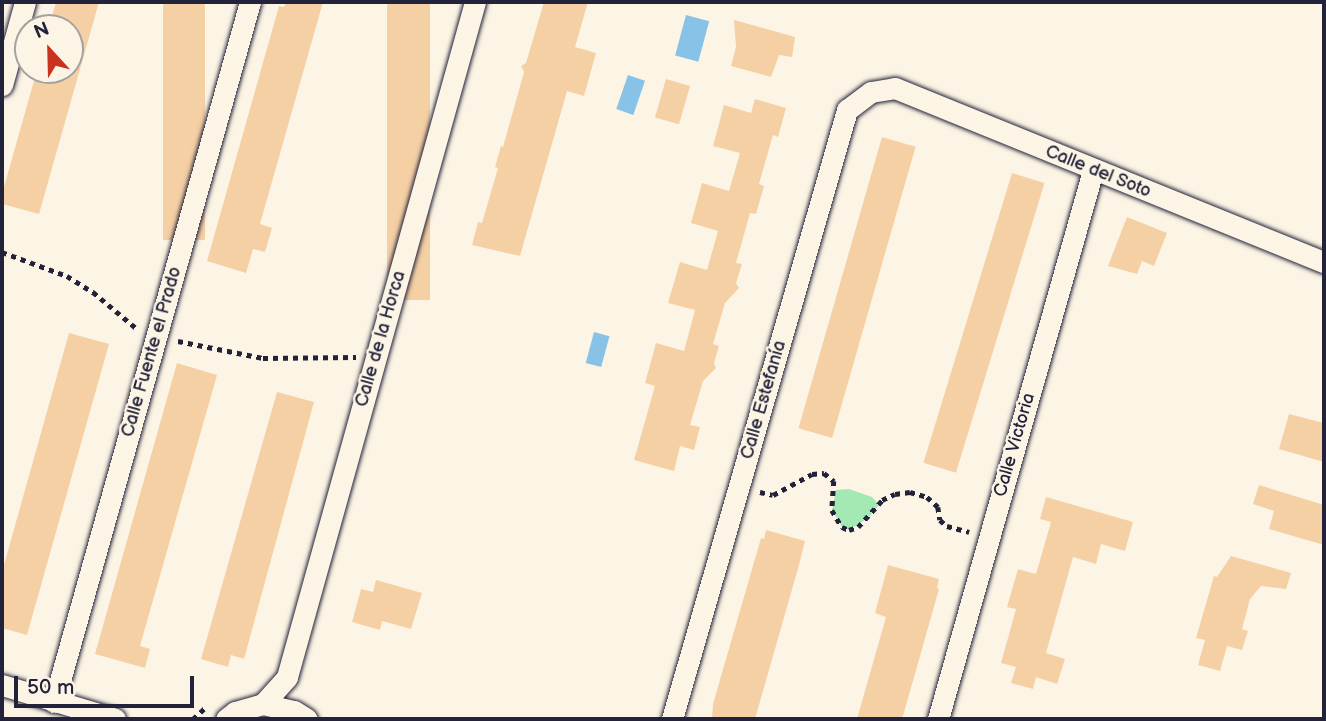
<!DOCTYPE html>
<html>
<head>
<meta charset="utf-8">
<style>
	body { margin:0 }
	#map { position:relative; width:1326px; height:721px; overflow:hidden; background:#fcf5e5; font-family:"Balsamiq Sans",sans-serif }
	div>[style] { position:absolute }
	.green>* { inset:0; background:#a4e8b3 }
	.water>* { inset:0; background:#88c2e7; transform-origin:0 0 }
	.building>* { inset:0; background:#f5d0a5; transform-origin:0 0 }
	.path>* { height:4.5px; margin-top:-2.25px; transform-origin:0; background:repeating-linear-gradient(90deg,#22223b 0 5px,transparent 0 10px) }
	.roads { filter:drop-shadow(0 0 2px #22223b) drop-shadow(0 0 2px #22223b) }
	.minor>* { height:21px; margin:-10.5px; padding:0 10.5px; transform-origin:10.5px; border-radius:10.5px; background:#fcf5e5 }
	span { translate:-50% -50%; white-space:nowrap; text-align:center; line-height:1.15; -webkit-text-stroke:5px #fcf5e5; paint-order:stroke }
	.street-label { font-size:18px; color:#22223b }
	.frame { position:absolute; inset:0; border:4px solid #22223b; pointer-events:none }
	.north { position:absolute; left:14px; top:14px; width:70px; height:70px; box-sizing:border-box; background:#fcf5e5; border:2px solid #a5a1a1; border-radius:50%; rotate:338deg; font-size:19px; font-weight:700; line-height:28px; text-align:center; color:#22223b }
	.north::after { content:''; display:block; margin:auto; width:24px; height:32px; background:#c8321e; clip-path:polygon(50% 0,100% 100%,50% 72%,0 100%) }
	.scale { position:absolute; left:14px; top:676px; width:180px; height:32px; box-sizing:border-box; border:4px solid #22223b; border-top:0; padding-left:9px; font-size:21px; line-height:24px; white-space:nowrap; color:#22223b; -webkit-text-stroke:5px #fcf5e5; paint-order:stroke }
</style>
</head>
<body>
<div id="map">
	<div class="green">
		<i style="clip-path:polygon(849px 489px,872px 497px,879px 505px,868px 518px,849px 530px,842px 527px,832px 510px,836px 490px)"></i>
	</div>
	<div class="water">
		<i style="left:686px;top:15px;width:24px;height:42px;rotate:15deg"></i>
		<i style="left:628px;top:75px;width:18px;height:36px;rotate:19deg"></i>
		<i style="left:594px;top:332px;width:16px;height:32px;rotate:15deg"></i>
	</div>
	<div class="building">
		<i style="clip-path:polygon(56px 2px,99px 2px,39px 214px,2px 204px,2px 194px,37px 70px,70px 70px,70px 28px,54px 28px,55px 24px,50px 23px)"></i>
		<i style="left:163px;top:2px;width:42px;height:238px"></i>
		<i style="clip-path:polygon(286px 2px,323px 2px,260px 224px,272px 228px,265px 252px,253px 249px,246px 273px,207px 261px,279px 6px,284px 7px)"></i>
		<i style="left:387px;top:2px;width:43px;height:298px"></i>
		<i style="clip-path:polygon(544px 2px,588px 2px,575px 47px,596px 53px,584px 96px,567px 91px,520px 256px,472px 245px,478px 222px,482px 223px,498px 168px,495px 167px,501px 146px,503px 147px,519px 90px,524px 72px,521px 66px,526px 63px)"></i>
		<i style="clip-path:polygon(734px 20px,795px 37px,792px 57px,779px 55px,771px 77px,731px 66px,736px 47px)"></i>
		<i style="left:666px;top:79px;width:25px;height:40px;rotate:16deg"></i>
		<i style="clip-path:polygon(755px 99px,786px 108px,778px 137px,773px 135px,759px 184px,764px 186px,756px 214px,750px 213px,736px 263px,742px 264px,736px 283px,739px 288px,725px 303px,713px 344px,719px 346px,714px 363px,716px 368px,703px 381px,690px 425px,700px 427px,694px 450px,680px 446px,674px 471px,634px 460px,655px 386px,645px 383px,656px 343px,684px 351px,695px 310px,668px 303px,680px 262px,707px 270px,718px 231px,691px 223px,702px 183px,729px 191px,740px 153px,713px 146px,724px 105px,751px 113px)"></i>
		<i style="left:882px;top:137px;width:35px;height:303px;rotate:16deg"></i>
		<i style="left:1012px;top:173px;width:34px;height:303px;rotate:17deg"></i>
		<i style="clip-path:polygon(1127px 217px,1167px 233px,1154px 266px,1142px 261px,1137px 274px,1108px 266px)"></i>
		<i style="clip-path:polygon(69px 333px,109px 344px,27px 635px,2px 628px,2px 572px)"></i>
		<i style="clip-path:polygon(177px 363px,217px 375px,140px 646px,150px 649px,145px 668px,95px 654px)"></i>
		<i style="clip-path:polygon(277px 392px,314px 402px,244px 659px,231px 655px,228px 667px,201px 659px)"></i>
		<i style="clip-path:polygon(1289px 414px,1324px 423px,1324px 462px,1279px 449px)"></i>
		<i style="clip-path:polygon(1259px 485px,1324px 505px,1324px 545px,1269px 529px,1274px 511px,1253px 504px)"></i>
		<i style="clip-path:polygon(1046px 497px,1133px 522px,1125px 551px,1101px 544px,1096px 564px,1073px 557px,1046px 653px,1065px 659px,1057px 684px,1036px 677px,1033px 689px,1011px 683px,1016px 667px,1001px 663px,1016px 609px,1007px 607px,1018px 569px,1036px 574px,1051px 522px,1040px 519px)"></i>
		<i style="clip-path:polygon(766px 530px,805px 541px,799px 565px,755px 719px,712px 719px,713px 704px,761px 538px,764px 539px)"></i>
		<i style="clip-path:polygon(1231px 556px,1291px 573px,1286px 589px,1261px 586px,1250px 599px,1242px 629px,1248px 631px,1242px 650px,1227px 646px,1220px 671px,1198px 665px,1205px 640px,1196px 638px,1214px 576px,1217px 577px)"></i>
		<i style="clip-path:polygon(888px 565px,939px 579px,937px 588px,939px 589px,903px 716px,899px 719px,857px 719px,886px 617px,875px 613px)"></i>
		<i style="clip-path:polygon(376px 580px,422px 593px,411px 629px,382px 621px,380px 630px,352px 622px,361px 589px,373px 592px)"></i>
	</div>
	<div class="path">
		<i style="left:2px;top:252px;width:69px;rotate:20.3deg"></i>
		<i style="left:67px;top:276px;width:31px;rotate:32deg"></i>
		<i style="left:93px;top:292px;width:56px;rotate:39.9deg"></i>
		<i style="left:178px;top:341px;width:87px;rotate:11.3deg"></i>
		<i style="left:263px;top:358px;width:93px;rotate:-0.6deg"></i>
		<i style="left:760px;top:492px;width:13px;rotate:13deg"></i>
		<i style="left:773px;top:495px;width:44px;rotate:-28.3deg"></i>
		<i style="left:812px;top:474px;width:12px;rotate:-5deg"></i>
		<i style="left:824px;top:473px;width:13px;rotate:39deg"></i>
		<i style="left:834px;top:481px;width:29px;rotate:94deg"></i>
		<i style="left:832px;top:510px;width:20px;rotate:60deg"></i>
		<i style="left:842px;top:527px;width:8px;rotate:23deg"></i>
		<i style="left:849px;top:530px;width:9px;rotate:-18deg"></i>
		<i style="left:858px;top:527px;width:36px;rotate:-48deg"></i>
		<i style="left:882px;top:500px;width:14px;rotate:-25deg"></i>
		<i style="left:895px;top:494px;width:15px;rotate:-8deg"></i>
		<i style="left:910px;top:492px;width:18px;rotate:16deg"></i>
		<i style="left:927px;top:497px;width:15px;rotate:42deg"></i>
		<i style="left:938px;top:507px;width:13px;rotate:81deg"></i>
		<i style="left:940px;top:520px;width:9px;rotate:41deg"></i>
		<i style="left:947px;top:526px;width:23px;rotate:15deg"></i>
		<i style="left:193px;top:719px;width:19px;rotate:-43deg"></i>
	</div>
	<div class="roads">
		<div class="minor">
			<i style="left:2px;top:85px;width:86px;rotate:-74.5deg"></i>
			<i style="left:2px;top:685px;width:118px;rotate:16.7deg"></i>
			<i style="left:54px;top:702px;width:727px;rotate:-74.36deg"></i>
			<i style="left:263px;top:704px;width:36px;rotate:-48deg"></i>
			<i style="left:287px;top:677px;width:701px;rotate:-74.44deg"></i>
			<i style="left:226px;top:719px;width:11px;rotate:-38deg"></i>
			<i style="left:235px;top:712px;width:29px;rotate:-16deg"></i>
			<i style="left:263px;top:704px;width:32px;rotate:13deg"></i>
			<i style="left:294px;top:711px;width:15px;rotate:32deg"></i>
			<i style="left:672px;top:719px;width:634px;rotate:-73.97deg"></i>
			<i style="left:847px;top:110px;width:30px;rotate:-37deg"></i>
			<i style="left:871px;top:92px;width:24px;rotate:-9deg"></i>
			<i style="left:895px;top:88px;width:463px;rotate:22.1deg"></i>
			<i style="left:938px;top:719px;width:570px;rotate:-74.23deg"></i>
		</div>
	</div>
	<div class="street-label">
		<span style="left:1098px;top:172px;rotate:22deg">Calle del Soto</span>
		<span style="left:381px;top:339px;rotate:-74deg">Calle de la Horca</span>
		<span style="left:152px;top:352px;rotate:-74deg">Calle Fuente el Prado</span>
		<span style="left:764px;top:400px;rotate:-74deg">Calle Estefanía</span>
		<span style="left:1015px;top:445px;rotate:-74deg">Calle Victoria</span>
	</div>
	<div class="frame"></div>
	<div class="north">N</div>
	<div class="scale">50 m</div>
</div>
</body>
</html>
